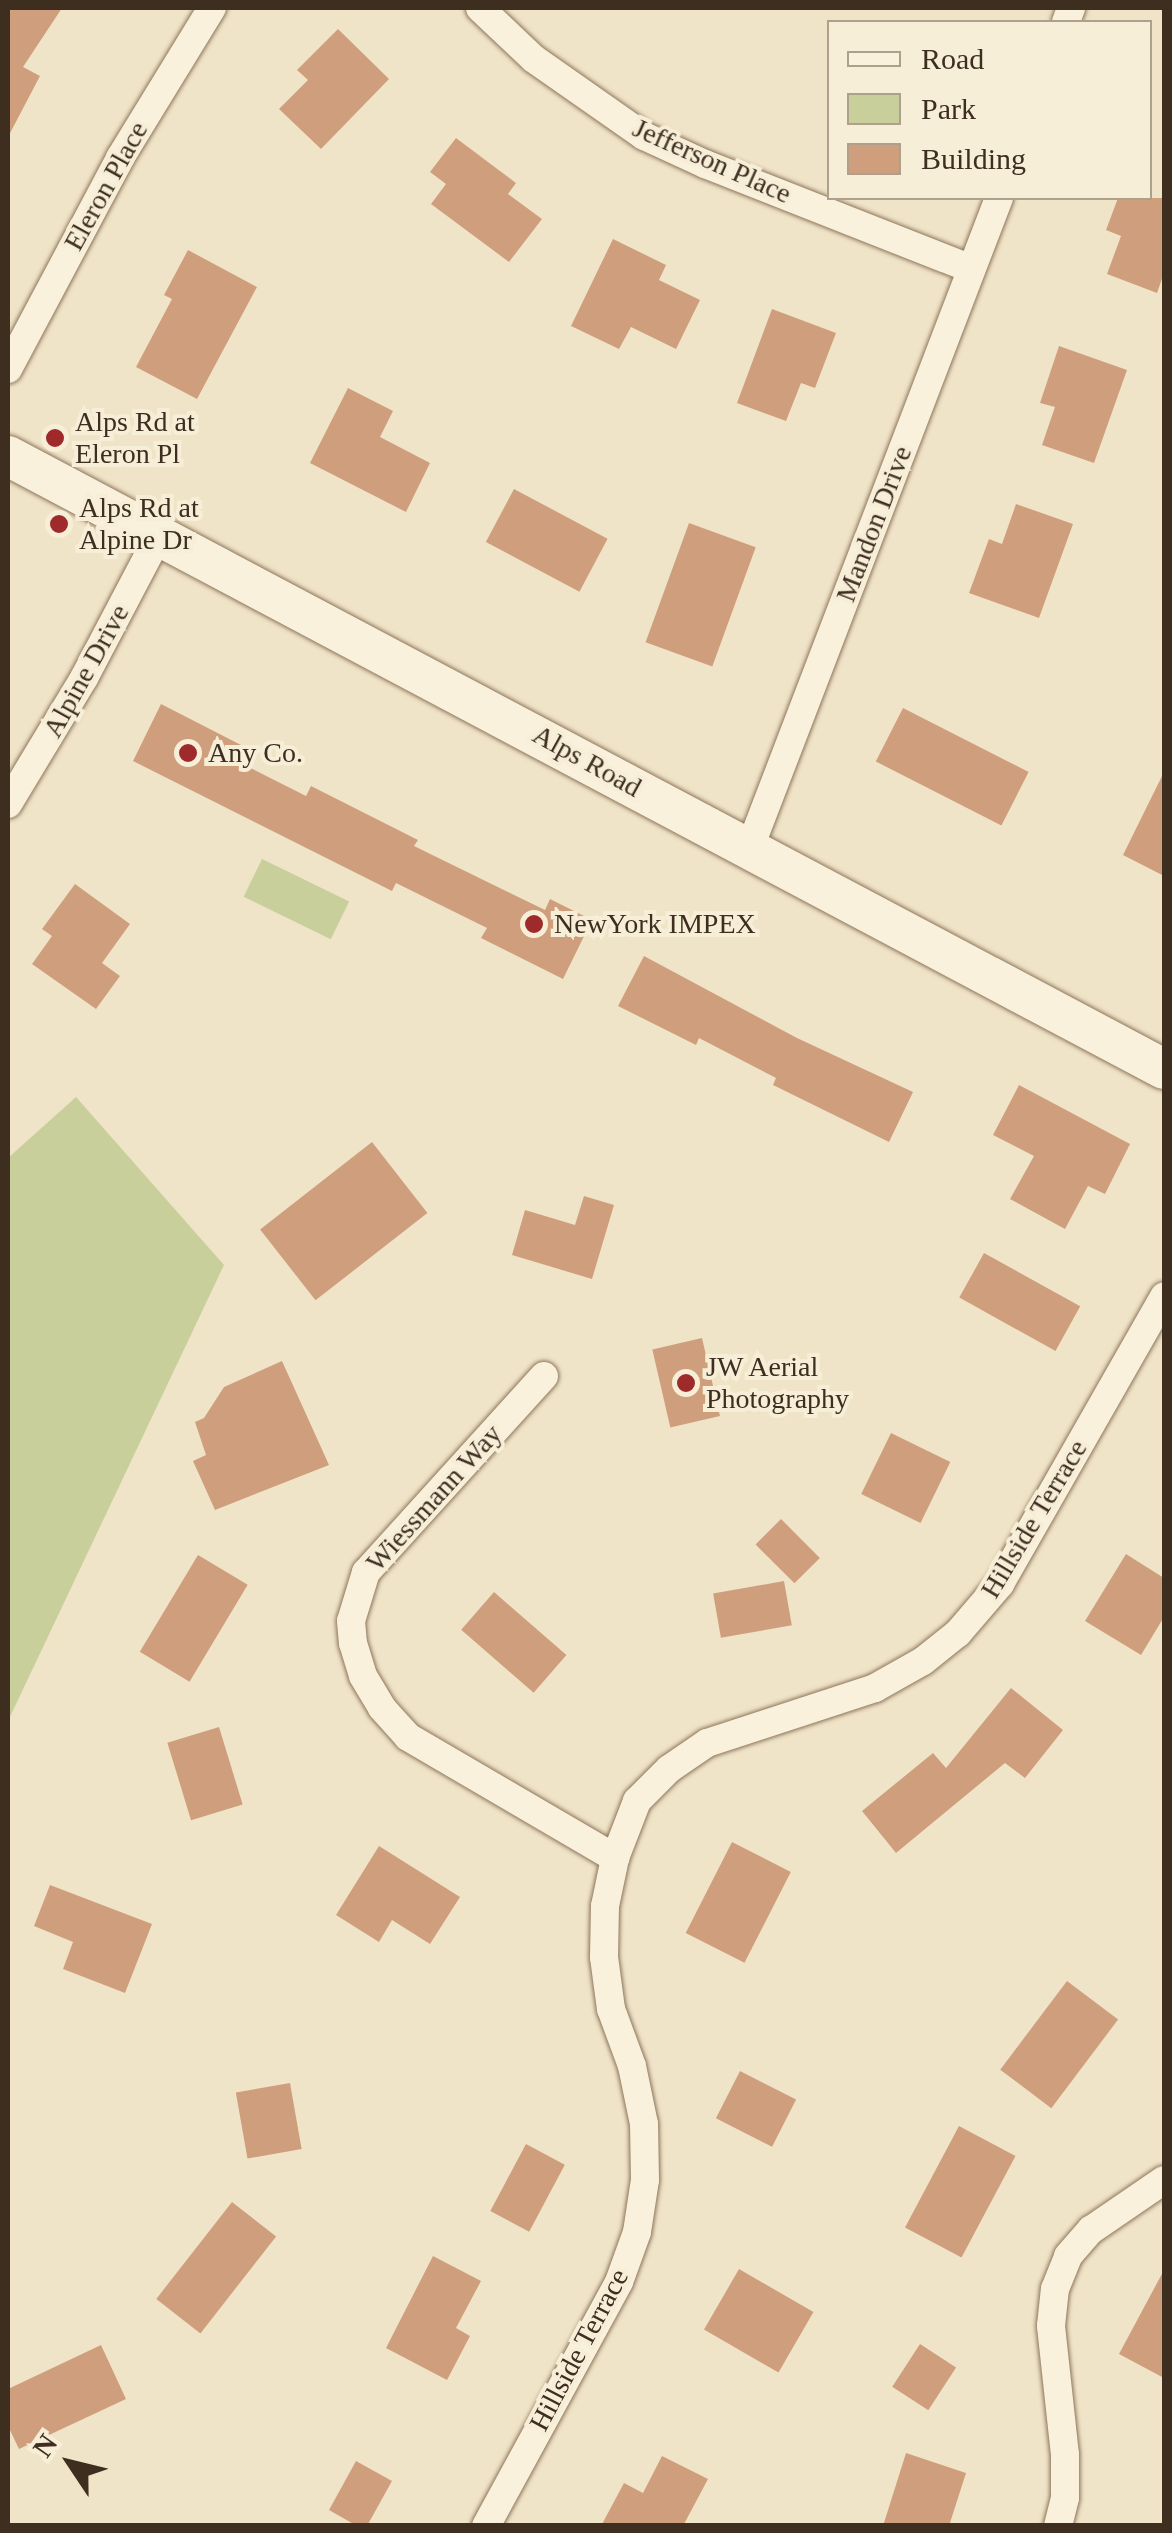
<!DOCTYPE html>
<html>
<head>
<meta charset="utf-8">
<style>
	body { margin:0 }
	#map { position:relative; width:1172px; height:2533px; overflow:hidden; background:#f0e4c8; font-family:Georgia,serif }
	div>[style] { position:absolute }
	.green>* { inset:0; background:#c9cf9b; transform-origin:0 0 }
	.building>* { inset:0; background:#cf9f7d; transform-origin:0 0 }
	.roads { filter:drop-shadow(0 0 2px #8d765c) drop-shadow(0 0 2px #8d765c) }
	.minor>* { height:28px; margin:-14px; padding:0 14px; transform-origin:14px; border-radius:14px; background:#faf1dc }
	.secondary>* { height:40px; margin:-20px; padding:0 20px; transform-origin:20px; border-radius:20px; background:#faf1dc }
	.dots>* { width:28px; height:28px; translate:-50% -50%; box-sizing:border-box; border:5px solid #f7eed8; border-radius:50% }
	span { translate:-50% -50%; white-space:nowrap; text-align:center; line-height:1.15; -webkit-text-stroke:8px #f7eed8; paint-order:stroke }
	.street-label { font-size:28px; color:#3d2e20 }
	.poi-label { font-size:28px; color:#3d2e20 }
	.left { translate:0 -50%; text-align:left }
	.frame { position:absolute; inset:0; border:10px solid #3d2e20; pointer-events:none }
	.legend { position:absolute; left:827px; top:20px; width:325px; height:180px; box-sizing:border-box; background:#f7eed8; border:2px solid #ada18e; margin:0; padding:12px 18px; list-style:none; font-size:30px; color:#3d2e20 }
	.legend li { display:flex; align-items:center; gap:20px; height:50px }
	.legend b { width:50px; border:2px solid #ada18e }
	.north { position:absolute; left:20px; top:2413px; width:100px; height:100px; -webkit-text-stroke:8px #f7eed8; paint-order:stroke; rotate:305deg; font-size:28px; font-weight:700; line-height:40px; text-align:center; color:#3d2e20 }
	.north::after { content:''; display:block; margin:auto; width:35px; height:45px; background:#3d2e20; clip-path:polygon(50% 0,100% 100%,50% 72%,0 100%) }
</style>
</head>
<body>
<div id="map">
	<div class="green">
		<i style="left:262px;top:859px;width:97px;height:42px;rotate:26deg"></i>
		<i style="clip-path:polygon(76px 1097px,224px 1265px,8px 1721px,8px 1158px)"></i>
	</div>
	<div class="building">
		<i style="clip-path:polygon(8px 8px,62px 8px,23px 67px,40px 76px,8px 137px)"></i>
		<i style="clip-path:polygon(338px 29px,389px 79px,321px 149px,279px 109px,308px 80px,297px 70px)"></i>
		<i style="clip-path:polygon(456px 138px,516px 183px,508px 194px,542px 219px,509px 262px,431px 204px,446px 184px,430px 172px)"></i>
		<i style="clip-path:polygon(1118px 198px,1164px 198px,1164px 273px,1157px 293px,1107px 274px,1121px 236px,1106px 230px)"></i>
		<i style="clip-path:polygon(613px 239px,666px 265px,659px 280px,700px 300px,676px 349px,631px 327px,619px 349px,571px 326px)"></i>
		<i style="clip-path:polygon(188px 250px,257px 287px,197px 399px,136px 367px,172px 299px,164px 295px)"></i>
		<i style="clip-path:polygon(772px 309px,836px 333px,815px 388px,801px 383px,786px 421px,737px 403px)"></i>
		<i style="clip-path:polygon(1059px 346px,1127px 370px,1094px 463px,1042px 445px,1055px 407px,1040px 403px)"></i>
		<i style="clip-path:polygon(348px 388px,393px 411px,380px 437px,430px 463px,406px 512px,310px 463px)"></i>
		<i style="left:514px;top:489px;width:106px;height:60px;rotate:28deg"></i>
		<i style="clip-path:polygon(1016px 504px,1073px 524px,1039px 618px,969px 593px,989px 539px,1002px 544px)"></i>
		<i style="left:689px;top:523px;width:71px;height:127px;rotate:20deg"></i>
		<i style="clip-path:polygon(161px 704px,243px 746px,235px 760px,306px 796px,311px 786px,418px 840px,414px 846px,545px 910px,550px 899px,592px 920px,563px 979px,481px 938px,487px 928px,396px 883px,392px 891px,133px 761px)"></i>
		<i style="left:903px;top:708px;width:141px;height:60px;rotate:27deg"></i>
		<i style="clip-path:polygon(1164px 772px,1164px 876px,1123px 855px)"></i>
		<i style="clip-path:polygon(75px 884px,130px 924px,102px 963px,120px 976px,96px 1009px,32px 964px,52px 936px,42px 929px)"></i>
		<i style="clip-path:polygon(644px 956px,797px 1038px,913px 1092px,889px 1142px,773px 1085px,776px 1078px,699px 1038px,696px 1045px,618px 1006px)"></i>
		<i style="clip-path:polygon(1019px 1085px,1130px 1144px,1105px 1194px,1088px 1186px,1065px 1229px,1010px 1199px,1034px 1156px,993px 1135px)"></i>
		<i style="left:372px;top:1142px;width:90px;height:142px;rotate:52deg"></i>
		<i style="clip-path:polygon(584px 1196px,614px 1205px,592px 1279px,512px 1255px,525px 1210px,575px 1225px)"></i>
		<i style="left:984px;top:1253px;width:110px;height:51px;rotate:29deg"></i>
		<i style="left:702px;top:1338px;width:80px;height:51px;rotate:77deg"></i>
		<i style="clip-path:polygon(282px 1361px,329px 1465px,215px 1510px,193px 1461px,206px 1455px,195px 1422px,204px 1418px,224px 1387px)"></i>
		<i style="left:891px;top:1433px;width:66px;height:68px;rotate:26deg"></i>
		<i style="left:781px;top:1519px;width:55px;height:36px;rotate:45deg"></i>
		<i style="clip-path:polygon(1126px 1554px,1164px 1578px,1164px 1617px,1141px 1655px,1085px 1621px)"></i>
		<i style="left:198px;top:1555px;width:58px;height:113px;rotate:31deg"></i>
		<i style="left:784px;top:1581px;width:45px;height:72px;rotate:80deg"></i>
		<i style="left:494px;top:1592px;width:96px;height:50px;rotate:41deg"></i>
		<i style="clip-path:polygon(1011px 1688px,1063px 1730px,1025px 1778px,1005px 1763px,896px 1853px,862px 1811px,933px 1753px,946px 1768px)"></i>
		<i style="left:219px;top:1727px;width:81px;height:54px;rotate:73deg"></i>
		<i style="left:732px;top:1842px;width:66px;height:102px;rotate:27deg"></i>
		<i style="clip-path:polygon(379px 1846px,460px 1897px,430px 1944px,392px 1920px,379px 1942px,336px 1915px)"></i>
		<i style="clip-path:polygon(50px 1885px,152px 1924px,125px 1993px,63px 1969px,73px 1942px,34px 1926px)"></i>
		<i style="left:1067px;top:1981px;width:64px;height:111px;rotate:37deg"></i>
		<i style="left:740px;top:2071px;width:63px;height:53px;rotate:27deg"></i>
		<i style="left:290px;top:2083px;width:67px;height:55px;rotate:80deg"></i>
		<i style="left:959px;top:2126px;width:64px;height:115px;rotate:28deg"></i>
		<i style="left:526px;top:2144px;width:44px;height:76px;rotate:28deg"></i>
		<i style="left:232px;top:2202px;width:56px;height:123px;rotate:38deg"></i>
		<i style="clip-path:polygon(433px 2256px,481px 2281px,456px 2328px,470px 2336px,447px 2380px,386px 2348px)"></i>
		<i style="left:739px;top:2269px;width:86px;height:70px;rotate:30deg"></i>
		<i style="clip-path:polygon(1164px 2270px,1164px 2378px,1119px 2354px)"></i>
		<i style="left:920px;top:2344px;width:43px;height:51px;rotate:33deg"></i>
		<i style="clip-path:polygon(101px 2345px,126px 2399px,19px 2449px,8px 2426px,8px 2389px)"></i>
		<i style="clip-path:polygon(906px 2453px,966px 2473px,949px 2526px,883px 2526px)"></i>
		<i style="clip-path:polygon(662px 2456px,708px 2479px,683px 2526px,601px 2526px,624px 2483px,643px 2493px)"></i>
		<i style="clip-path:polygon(356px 2461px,392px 2481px,367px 2526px,357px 2526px,329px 2510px)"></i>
	</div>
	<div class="roads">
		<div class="minor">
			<i style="left:480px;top:8px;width:74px;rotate:43.4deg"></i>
			<i style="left:534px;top:59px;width:134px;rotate:35deg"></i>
			<i style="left:644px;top:136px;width:67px;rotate:24.7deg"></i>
			<i style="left:705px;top:164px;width:286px;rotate:21.5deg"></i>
			<i style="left:1066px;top:22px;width:15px;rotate:-70deg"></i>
			<i style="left:8px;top:369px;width:239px;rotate:-62deg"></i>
			<i style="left:120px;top:158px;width:176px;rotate:-58.5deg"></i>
			<i style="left:8px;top:804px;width:147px;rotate:-58.9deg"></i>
			<i style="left:84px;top:678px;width:161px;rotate:-62.3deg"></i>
			<i style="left:749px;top:850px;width:698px;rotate:-69.02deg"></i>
			<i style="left:544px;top:1376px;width:265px;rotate:132.2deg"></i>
			<i style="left:366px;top:1572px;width:51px;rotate:107deg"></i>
			<i style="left:351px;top:1621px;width:22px;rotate:85deg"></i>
			<i style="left:353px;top:1643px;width:34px;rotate:73deg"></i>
			<i style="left:363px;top:1676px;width:37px;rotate:59deg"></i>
			<i style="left:382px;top:1708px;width:39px;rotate:48deg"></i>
			<i style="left:408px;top:1737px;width:240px;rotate:30.3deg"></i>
			<i style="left:486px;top:2526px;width:278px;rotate:-61.4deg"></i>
			<i style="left:619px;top:2282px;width:53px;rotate:-70.2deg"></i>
			<i style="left:637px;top:2232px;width:53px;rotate:-81.3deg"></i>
			<i style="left:645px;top:2180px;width:56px;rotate:-91deg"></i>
			<i style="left:644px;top:2124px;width:59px;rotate:-101.7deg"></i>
			<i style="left:632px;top:2066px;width:61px;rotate:-110.2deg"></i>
			<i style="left:611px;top:2009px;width:52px;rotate:-97.7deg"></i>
			<i style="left:604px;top:1957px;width:51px;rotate:-88.9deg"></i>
			<i style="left:605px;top:1906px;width:49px;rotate:-78.2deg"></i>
			<i style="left:615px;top:1858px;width:61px;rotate:-68.9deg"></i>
			<i style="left:637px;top:1801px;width:45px;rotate:-45deg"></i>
			<i style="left:669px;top:1769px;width:46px;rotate:-34.4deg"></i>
			<i style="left:707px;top:1743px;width:177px;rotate:-18.1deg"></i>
			<i style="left:875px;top:1688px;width:55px;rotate:-29.4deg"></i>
			<i style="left:923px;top:1661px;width:45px;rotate:-38.7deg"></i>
			<i style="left:958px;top:1633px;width:65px;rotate:-49.4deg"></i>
			<i style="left:1000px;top:1584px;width:331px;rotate:-60.3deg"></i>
			<i style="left:1058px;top:2526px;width:29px;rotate:-76deg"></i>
			<i style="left:1065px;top:2498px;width:43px;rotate:-90deg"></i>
			<i style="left:1065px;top:2455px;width:130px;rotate:-96.2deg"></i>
			<i style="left:1051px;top:2326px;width:37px;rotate:-84deg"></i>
			<i style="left:1055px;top:2289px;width:35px;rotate:-68deg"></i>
			<i style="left:1068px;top:2256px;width:35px;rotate:-49deg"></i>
			<i style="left:1091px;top:2230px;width:88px;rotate:-34.4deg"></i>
		</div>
		<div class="secondary">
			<i style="left:8px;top:456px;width:1308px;rotate:27.94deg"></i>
		</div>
	</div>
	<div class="dots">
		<i style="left:55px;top:438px;background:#9e2a2b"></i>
		<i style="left:59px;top:524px;background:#9e2a2b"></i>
		<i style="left:188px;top:753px;background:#9e2a2b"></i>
		<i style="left:534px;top:924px;background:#9e2a2b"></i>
		<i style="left:686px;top:1383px;background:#9e2a2b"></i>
	</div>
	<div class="street-label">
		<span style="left:712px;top:161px;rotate:24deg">Jefferson Place</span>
		<span style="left:106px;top:186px;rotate:-61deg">Eleron Place</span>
		<span style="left:874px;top:524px;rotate:-69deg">Mandon Drive</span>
		<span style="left:86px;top:671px;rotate:-61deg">Alpine Drive</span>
		<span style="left:587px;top:761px;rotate:29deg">Alps Road</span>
		<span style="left:434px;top:1498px;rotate:-48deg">Wiessmann Way</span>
		<span style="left:1034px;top:1519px;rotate:-59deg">Hillside Terrace</span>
		<span style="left:579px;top:2350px;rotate:-62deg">Hillside Terrace</span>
	</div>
	<div class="poi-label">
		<span class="left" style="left:75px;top:438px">Alps Rd at<br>Eleron Pl</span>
		<span class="left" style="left:79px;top:524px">Alps Rd at<br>Alpine Dr</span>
		<span class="left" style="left:208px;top:753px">Any Co.</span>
		<span class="left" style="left:554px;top:924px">NewYork IMPEX</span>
		<span class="left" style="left:706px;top:1383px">JW Aerial<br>Photography</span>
	</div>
	<div class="frame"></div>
	<ul class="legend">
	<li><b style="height:12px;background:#faf1dc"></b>Road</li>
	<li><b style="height:28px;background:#c9cf9b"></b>Park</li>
	<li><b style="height:28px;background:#cf9f7d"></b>Building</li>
	</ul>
	<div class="north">N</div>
</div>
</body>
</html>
